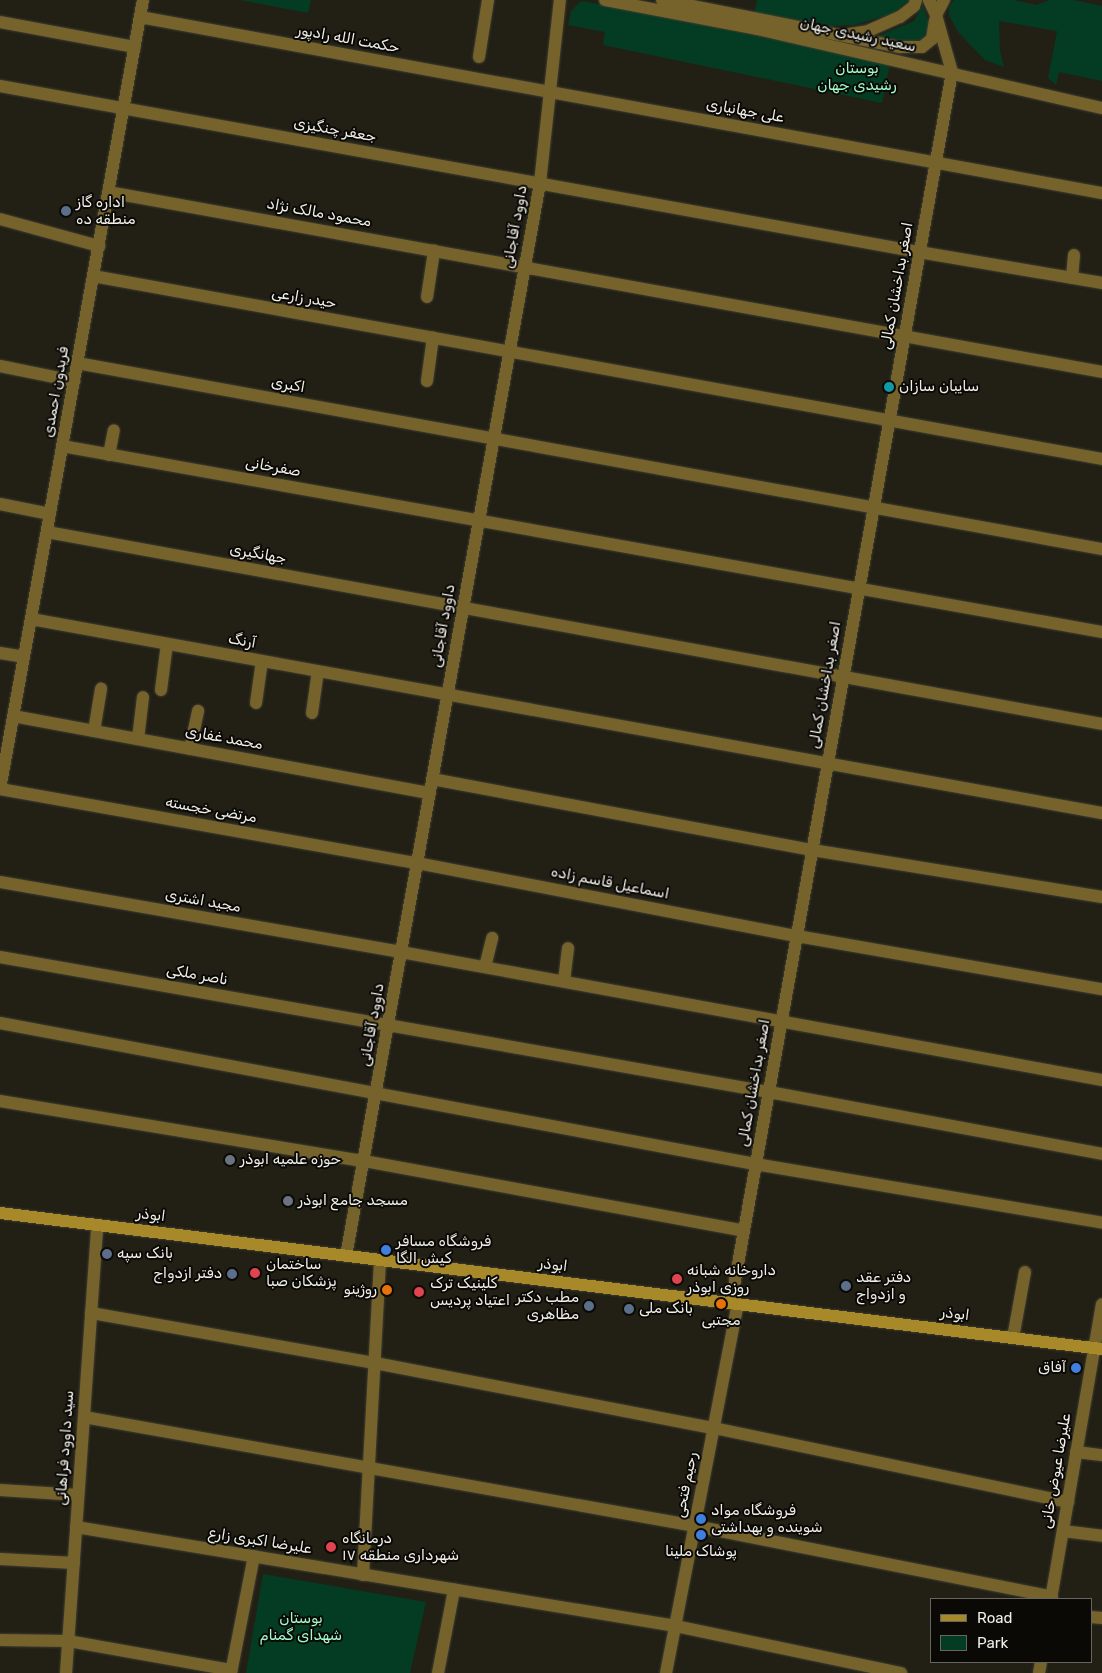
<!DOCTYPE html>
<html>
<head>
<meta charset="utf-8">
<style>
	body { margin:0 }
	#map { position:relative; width:1102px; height:1673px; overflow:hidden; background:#222015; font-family:Rubik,"Noto Sans Arabic",sans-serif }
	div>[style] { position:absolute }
	.green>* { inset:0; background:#033b23 }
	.roads { filter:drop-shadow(0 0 1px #3f3d32) drop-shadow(0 0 1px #3f3d32) }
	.minor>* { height:12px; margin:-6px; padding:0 6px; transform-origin:6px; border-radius:6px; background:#76632c }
	.tertiary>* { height:12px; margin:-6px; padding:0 6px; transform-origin:6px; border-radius:6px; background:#76632c }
	.secondary>* { height:12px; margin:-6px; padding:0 6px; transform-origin:6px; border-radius:6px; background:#a88929 }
	.dots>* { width:14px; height:14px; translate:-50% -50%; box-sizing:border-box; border:2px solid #0a0906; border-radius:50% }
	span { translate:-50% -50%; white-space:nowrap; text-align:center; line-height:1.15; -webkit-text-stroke:4px #0a0906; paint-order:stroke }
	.street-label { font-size:15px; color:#efeee7 }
	.park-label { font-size:15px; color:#a0fbc8 }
	.poi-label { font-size:15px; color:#efeee7 }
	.left { translate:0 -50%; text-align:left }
	.right { translate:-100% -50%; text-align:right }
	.legend { position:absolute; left:930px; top:1598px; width:162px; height:65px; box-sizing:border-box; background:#0a0906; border:1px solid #666560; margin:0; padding:6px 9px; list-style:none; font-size:15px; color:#efeee7 }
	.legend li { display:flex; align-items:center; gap:10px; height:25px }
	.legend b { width:25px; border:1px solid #666560 }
</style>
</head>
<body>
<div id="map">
	<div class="green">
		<i style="clip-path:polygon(240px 0,311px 0,308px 13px)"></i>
		<i style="clip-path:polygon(757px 0,910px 0,892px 14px,854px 25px,829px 26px,754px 14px)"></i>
		<i style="clip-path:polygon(954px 0,1014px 0,1036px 5px,1050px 0,1073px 0,1102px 6px,1102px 81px,1059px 72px,1056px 85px,1048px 78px,1057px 31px,999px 21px,1000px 50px,1004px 67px,985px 60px,958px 32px,949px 15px,949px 7px)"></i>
		<i style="clip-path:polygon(581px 1px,634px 10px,890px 63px,882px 103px,603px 45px,605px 32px,568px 25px,571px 11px)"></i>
		<i style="clip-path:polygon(923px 5px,928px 20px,927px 34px,924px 38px,907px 43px,876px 37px,914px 21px)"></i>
		<i style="clip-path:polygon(263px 1574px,426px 1602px,410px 1673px,246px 1673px)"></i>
	</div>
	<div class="roads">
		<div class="minor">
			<i style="left:936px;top:15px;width:17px;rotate:-62deg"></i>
			<i style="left:140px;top:17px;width:978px;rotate:10.37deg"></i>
			<i style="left:0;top:22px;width:137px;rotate:10.5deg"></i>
			<i style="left:479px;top:57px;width:58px;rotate:-81deg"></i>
			<i style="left:0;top:86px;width:934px;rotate:10.24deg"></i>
			<i style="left:919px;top:252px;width:186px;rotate:9.6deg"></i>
			<i style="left:108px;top:192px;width:1010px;rotate:10.26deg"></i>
			<i style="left:0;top:219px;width:103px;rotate:15.3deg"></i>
			<i style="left:93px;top:276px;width:1025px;rotate:10.28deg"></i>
			<i style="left:1072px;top:278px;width:23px;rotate:-85deg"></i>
			<i style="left:427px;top:297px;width:47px;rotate:-81.3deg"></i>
			<i style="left:77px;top:363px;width:1042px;rotate:10.29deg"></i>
			<i style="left:0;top:366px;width:76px;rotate:11.5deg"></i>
			<i style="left:427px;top:381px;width:44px;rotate:-82.2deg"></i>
			<i style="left:62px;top:446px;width:1057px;rotate:10.14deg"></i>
			<i style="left:109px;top:455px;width:25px;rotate:-79deg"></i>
			<i style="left:0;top:504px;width:51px;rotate:11.3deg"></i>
			<i style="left:47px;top:532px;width:1072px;rotate:10.31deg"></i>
			<i style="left:31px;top:619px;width:1088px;rotate:10.27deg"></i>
			<i style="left:0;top:653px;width:24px;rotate:9deg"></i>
			<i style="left:161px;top:690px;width:46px;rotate:-82.6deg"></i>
			<i style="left:256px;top:703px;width:42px;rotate:-81.9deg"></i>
			<i style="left:312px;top:713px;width:42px;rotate:-81.9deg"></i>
			<i style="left:13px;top:716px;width:424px;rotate:10.5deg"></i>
			<i style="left:94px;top:731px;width:43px;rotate:-80.5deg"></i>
			<i style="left:138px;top:739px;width:42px;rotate:-83.2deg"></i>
			<i style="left:190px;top:749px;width:39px;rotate:-78deg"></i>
			<i style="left:432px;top:779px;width:387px;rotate:10.6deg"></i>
			<i style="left:812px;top:850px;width:294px;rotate:9.2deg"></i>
			<i style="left:0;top:789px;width:424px;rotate:10.1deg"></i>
			<i style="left:417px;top:863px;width:387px;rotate:10.9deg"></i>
			<i style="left:797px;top:936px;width:310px;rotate:9.9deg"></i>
			<i style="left:0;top:882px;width:407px;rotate:9.9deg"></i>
			<i style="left:401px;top:952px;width:713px;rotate:10.35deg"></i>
			<i style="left:0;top:957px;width:781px;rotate:9.96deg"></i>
			<i style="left:769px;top:1092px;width:339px;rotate:10.5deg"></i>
			<i style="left:485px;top:967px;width:30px;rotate:-76deg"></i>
			<i style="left:564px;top:981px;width:33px;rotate:-83deg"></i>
			<i style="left:0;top:1023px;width:768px;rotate:10.58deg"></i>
			<i style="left:755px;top:1164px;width:352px;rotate:9.6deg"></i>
			<i style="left:0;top:1101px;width:369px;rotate:9.4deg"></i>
			<i style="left:364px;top:1161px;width:386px;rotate:10.4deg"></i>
			<i style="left:91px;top:1313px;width:288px;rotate:10deg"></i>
			<i style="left:375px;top:1363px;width:345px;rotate:10.9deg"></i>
			<i style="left:714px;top:1428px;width:362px;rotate:11.8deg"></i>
			<i style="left:1013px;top:1338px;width:67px;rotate:-79.7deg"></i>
			<i style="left:84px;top:1417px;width:621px;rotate:10.11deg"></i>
			<i style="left:695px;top:1526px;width:364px;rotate:11.2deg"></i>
			<i style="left:1076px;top:1452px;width:26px;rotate:7deg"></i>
			<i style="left:0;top:1490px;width:78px;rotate:3.7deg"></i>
			<i style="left:76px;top:1527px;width:608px;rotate:9.37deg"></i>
			<i style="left:676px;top:1626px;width:230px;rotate:11.8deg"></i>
			<i style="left:1063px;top:1531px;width:39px;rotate:7deg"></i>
			<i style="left:0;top:1559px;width:74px;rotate:3.1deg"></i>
			<i style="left:363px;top:1575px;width:315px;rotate:-86.9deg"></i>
			<i style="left:1091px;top:1617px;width:11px;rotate:5deg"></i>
			<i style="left:0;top:1640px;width:68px;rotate:0.8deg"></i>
			<i style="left:68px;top:1641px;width:166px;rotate:10.1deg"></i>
			<i style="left:231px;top:1673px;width:119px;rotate:-78.9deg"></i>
			<i style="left:438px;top:1673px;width:85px;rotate:-79.1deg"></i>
		</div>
		<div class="tertiary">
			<i style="left:605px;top:0;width:155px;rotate:10.8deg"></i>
			<i style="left:757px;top:29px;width:354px;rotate:12.9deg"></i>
			<i style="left:662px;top:0;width:243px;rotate:11.2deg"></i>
			<i style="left:900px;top:47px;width:22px"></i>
			<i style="left:922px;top:47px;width:13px;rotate:-39deg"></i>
			<i style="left:932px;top:39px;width:19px;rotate:-81deg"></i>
			<i style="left:850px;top:34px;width:18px;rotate:-9deg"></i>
			<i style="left:868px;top:31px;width:35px;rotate:-24deg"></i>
			<i style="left:900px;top:17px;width:18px;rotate:-38deg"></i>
			<i style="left:914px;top:6px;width:6px;rotate:-72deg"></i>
			<i style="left:0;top:789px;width:802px;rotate:-79.73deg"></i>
			<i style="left:346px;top:1256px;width:1090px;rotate:-79.75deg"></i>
			<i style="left:540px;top:183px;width:184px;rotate:-83.8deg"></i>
			<i style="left:731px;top:1303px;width:1251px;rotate:-79.82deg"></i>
			<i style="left:952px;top:72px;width:59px;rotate:-105.7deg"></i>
			<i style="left:936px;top:15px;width:17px;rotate:-115deg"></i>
			<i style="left:1051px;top:1599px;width:299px;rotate:-80.2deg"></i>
			<i style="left:66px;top:1673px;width:449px;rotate:-86deg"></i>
			<i style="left:666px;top:1673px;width:376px;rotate:-79deg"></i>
			<i style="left:1039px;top:1673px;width:11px;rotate:-80deg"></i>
		</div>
		<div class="secondary">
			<i style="left:0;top:1213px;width:1110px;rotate:7.04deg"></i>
		</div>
	</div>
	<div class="dots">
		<i style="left:66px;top:211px;background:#5c6f8a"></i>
		<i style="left:889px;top:387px;background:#0f9aa8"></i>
		<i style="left:230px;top:1160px;background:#6b7280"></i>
		<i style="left:288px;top:1201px;background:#6b7280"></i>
		<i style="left:386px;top:1250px;background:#3f7fe0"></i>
		<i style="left:107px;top:1254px;background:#5c6f8a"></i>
		<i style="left:255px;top:1273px;background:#e0444e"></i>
		<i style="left:232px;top:1274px;background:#5c6f8a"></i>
		<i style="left:677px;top:1279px;background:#e0444e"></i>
		<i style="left:846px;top:1286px;background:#5c6f8a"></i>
		<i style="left:387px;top:1290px;background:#e8710a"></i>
		<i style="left:419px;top:1292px;background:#e0444e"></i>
		<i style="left:721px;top:1304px;background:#e8710a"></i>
		<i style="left:589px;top:1306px;background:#5c6f8a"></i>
		<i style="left:629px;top:1309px;background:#5c6f8a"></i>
		<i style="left:1076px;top:1368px;background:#3f7fe0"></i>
		<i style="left:701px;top:1519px;background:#3f7fe0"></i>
		<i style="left:701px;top:1535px;background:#3f7fe0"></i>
		<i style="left:331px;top:1547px;background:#e0444e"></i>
	</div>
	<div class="street-label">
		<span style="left:858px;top:35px;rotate:12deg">سعید رشیدی جهان</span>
		<span style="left:348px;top:39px;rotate:10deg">حکمت الله رادپور</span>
		<span style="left:745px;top:111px;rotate:10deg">علی جهانیاری</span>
		<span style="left:335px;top:130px;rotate:10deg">جعفر چنگیزی</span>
		<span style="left:319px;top:213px;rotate:10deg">محمود مالک نژاد</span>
		<span style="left:515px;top:227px;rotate:-80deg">داوود آقاجانی</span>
		<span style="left:897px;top:286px;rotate:-80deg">اصغر بداخشان کمالی</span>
		<span style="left:304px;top:298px;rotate:10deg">حیدر زارعی</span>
		<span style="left:288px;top:385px;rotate:10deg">اکبری</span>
		<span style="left:56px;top:392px;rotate:-80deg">فریدون احمدی</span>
		<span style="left:273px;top:467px;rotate:10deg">صفرخانی</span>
		<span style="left:258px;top:554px;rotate:10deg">جهانگیری</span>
		<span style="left:443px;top:626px;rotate:-80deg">داوود آقاجانی</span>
		<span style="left:242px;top:641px;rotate:10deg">آرنگ</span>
		<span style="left:825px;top:685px;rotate:-80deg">اصغر بداخشان کمالی</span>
		<span style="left:224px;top:738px;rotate:10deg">محمد غفاری</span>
		<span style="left:211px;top:810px;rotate:10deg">مرتضی خجسته</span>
		<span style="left:610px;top:883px;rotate:11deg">اسماعیل قاسم زاده</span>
		<span style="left:203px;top:901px;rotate:10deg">مجید اشتری</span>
		<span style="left:197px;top:975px;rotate:10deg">ناصر ملکی</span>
		<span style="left:372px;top:1025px;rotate:-80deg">داوود آقاجانی</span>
		<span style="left:754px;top:1083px;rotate:-80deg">اصغر بداخشان کمالی</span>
		<span style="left:151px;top:1215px;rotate:7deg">ابوذر</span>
		<span style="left:553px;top:1265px;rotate:7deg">ابوذر</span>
		<span style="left:955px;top:1314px;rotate:7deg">ابوذر</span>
		<span style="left:65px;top:1448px;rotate:-86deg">سید داوود فراهانی</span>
		<span style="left:1056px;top:1471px;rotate:-80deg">علیرضا عیوض خانی</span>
		<span style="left:686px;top:1485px;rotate:-79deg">رحیم فتحی</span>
		<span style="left:260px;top:1541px;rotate:9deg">علیرضا اکبری زارع</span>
	</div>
	<div class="park-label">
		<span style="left:857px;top:77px">بوستان<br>رشیدی جهان</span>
		<span style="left:301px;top:1627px">بوستان<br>شهدای گمنام</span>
	</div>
	<div class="poi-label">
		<span class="left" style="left:76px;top:211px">اداره گاز<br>منطقه ده</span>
		<span class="left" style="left:899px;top:387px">سایبان سازان</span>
		<span class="left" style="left:240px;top:1160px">حوزه علمیه ابوذر</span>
		<span class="left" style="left:298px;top:1201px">مسجد جامع ابوذر</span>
		<span class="left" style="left:396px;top:1250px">فروشگاه مسافر<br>کیش الگا</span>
		<span class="left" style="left:117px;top:1254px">بانک سپه</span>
		<span class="left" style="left:266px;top:1273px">ساختمان<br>پزشکان صبا</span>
		<span class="left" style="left:687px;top:1279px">داروخانه شبانه<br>روزی ابوذر</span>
		<span class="right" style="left:222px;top:1274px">دفتر ازدواج</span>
		<span class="left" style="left:856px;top:1286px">دفتر عقد<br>و ازدواج</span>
		<span class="left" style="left:430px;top:1292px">کلینیک ترک<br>اعتیاد پردیس</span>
		<span class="right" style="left:377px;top:1290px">روژینو</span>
		<span class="right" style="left:579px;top:1306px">مطب دکتر<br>مظاهری</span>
		<span class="left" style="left:639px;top:1309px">بانک ملی</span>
		<span style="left:721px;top:1321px">مجتبی</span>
		<span class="right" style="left:1066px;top:1368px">آفاق</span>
		<span class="left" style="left:711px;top:1519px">فروشگاه مواد<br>شوینده و بهداشتی</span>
		<span class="left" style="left:342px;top:1547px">درمانگاه<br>شهرداری منطقه ۱۷</span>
		<span style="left:701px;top:1552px">پوشاک ملینا</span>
	</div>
	<ul class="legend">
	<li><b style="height:6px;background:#a88929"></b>Road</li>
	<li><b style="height:14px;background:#033b23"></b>Park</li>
	</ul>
</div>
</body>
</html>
